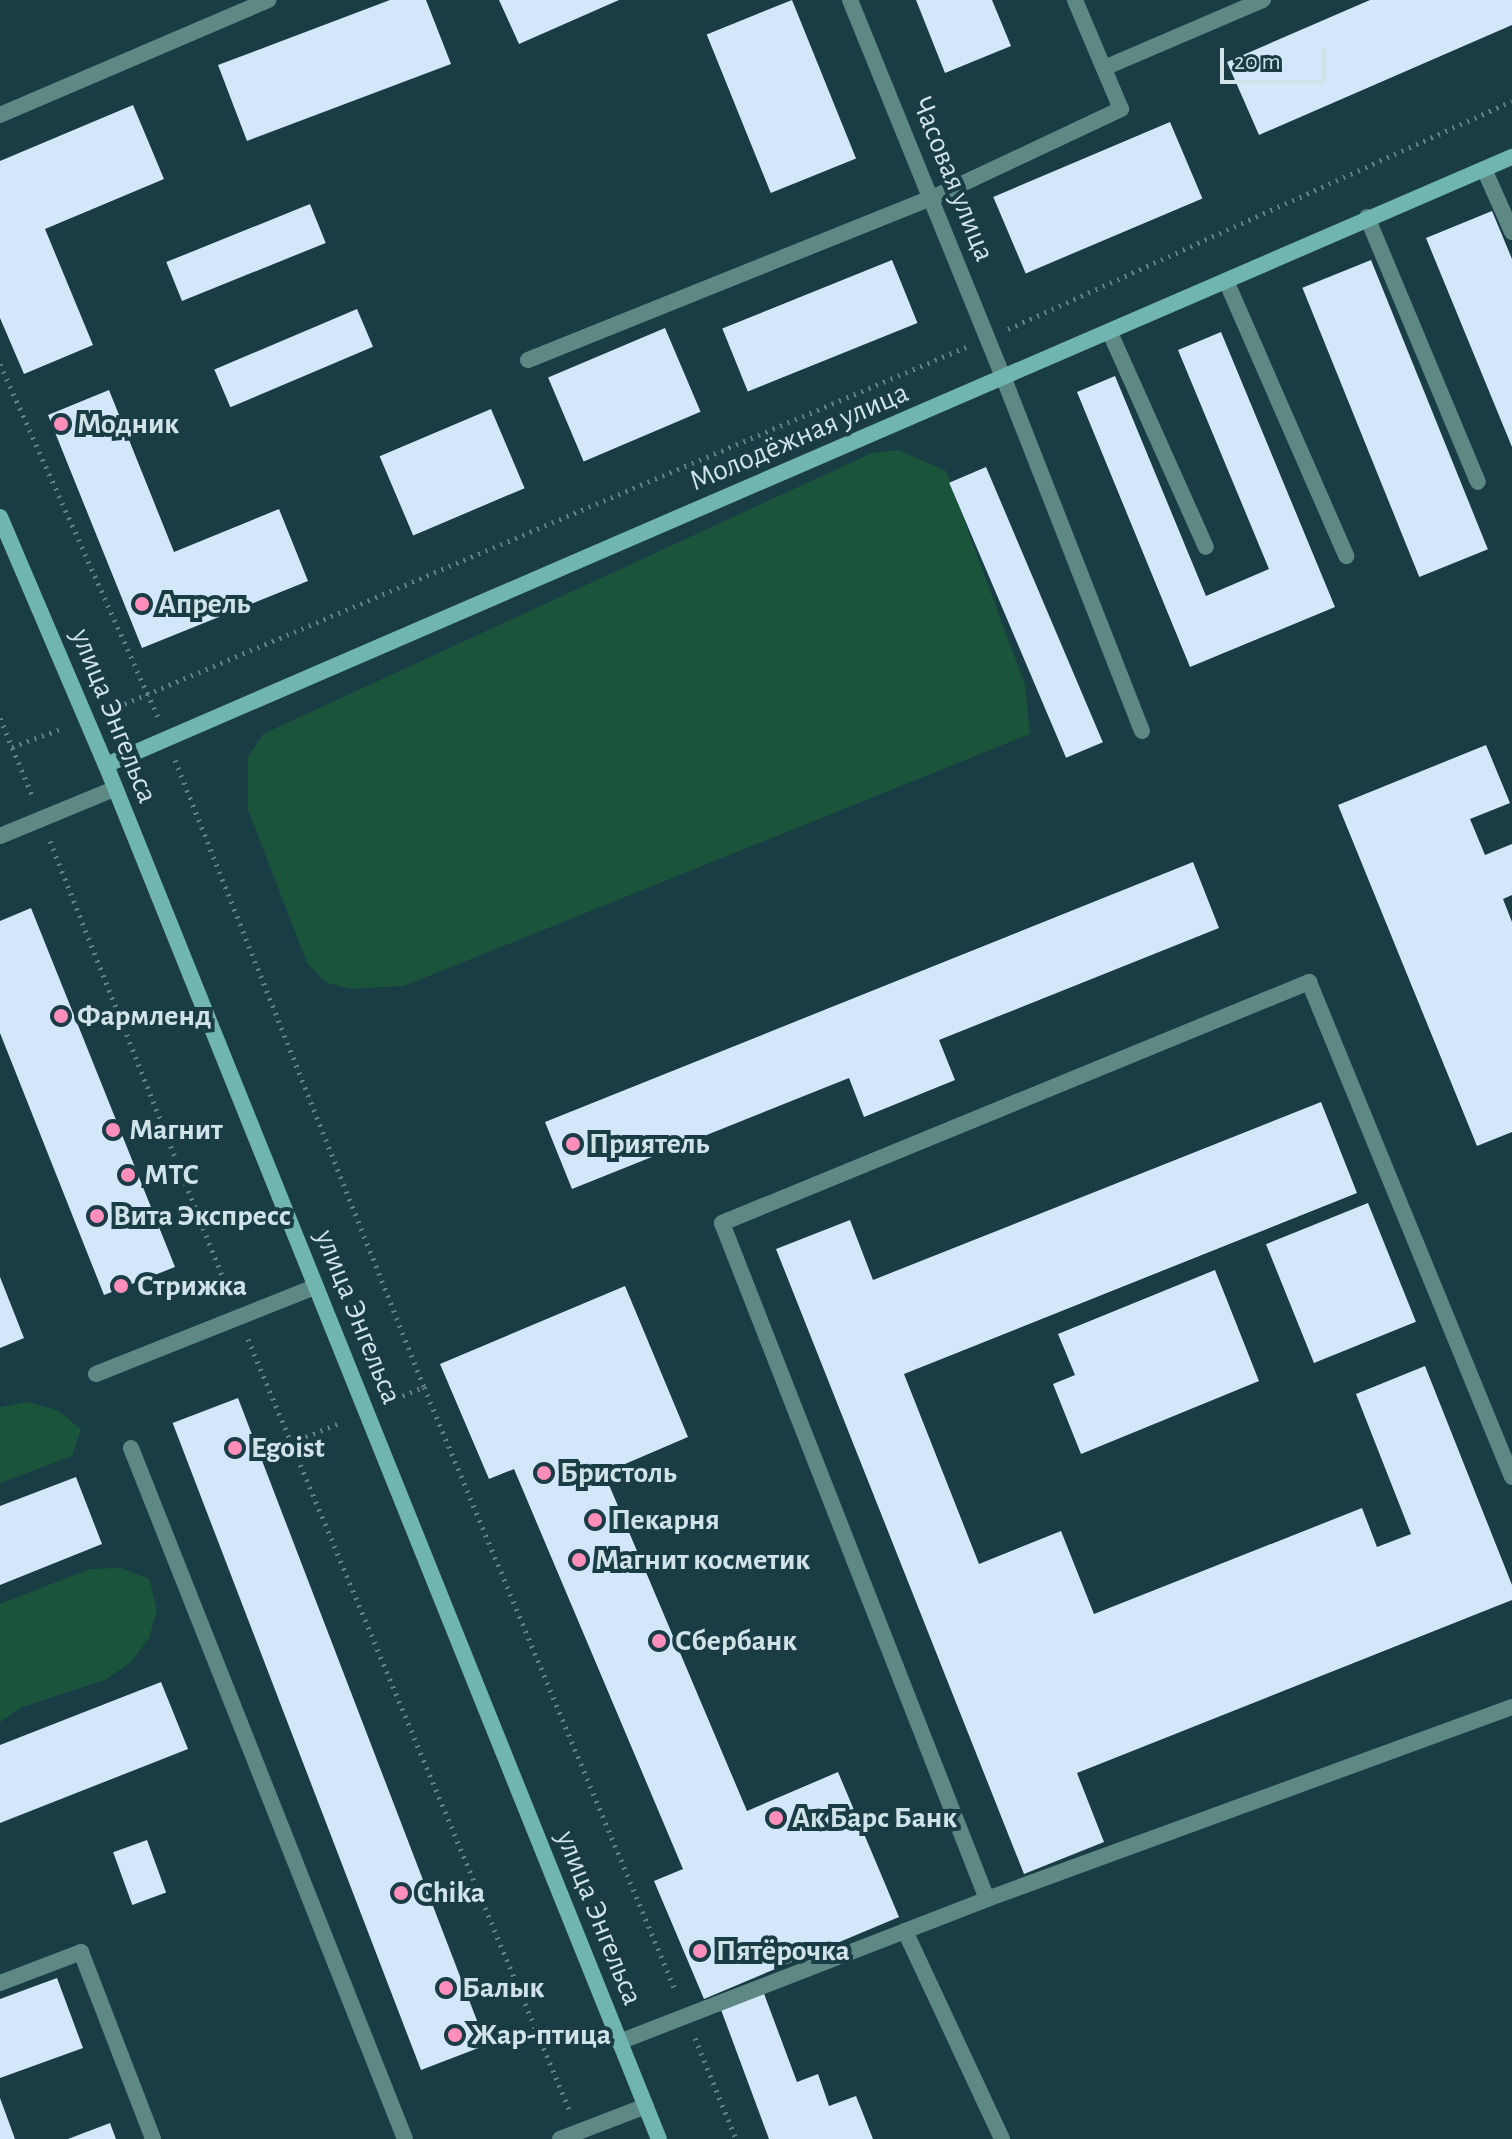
<!DOCTYPE html>
<html>
<head>
<meta charset="utf-8">
<style>
	body { margin:0 }
	#map { position:relative; width:1512px; height:2139px; overflow:hidden; background:#193c45; font-family:"Alegreya Sans",sans-serif }
	div>[style] { position:absolute }
	.green>* { inset:0; background:#1a553b }
	.building>* { inset:0; background:#d2e7fa; transform-origin:0 0 }
	.path>* { height:5px; margin-top:-2.5px; transform-origin:0; background:repeating-linear-gradient(90deg,#627e86 0 2px,transparent 0 8px) }
	.service>* { height:16px; margin:-8px; padding:0 8px; transform-origin:8px; border-radius:8px; background:#5e8884 }
	.minor>* { height:16px; margin:-8px; padding:0 8px; transform-origin:8px; border-radius:8px; background:#5e8884 }
	.secondary>* { height:16px; margin:-8px; padding:0 8px; transform-origin:8px; border-radius:8px; background:#70b5af }
	.dots>* { width:22px; height:22px; translate:-50% -50%; box-sizing:border-box; border:4px solid #193c45; border-radius:50% }
	span { translate:-50% -50%; white-space:nowrap; text-align:center; line-height:1.15; -webkit-text-stroke:8px #193c45; paint-order:stroke }
	.street-label { font-size:30px; color:#d0e3e8 }
	.poi-label { font-size:30px; color:#d0e3e8; font-weight:700 }
	.left { translate:0 -50%; text-align:left }
	.scale { position:absolute; left:1220px; top:48px; width:106px; height:36px; box-sizing:border-box; border:4px solid #d0e3e8; border-top:0; padding-left:10px; font-size:24px; line-height:28px; white-space:nowrap; color:#d0e3e8; -webkit-text-stroke:6px #193c45; paint-order:stroke }
</style>
</head>
<body>
<div id="map">
	<div class="green">
		<i style="clip-path:polygon(898px 450px,946px 471px,1025px 685px,1030px 734px,404px 986px,349px 989px,325px 982px,307px 963px,248px 810px,248px 757px,263px 734px,872px 453px)"></i>
		<i style="clip-path:polygon(27px 1402px,57px 1410px,81px 1429px,72px 1456px,0 1483px,0 1407px)"></i>
		<i style="clip-path:polygon(121px 1568px,149px 1579px,157px 1610px,149px 1638px,131px 1662px,105px 1680px,22px 1707px,0 1722px,0 1604px,90px 1569px)"></i>
	</div>
	<div class="building">
		<i style="clip-path:polygon(390px 0,426px 0,451px 64px,247px 141px,218px 65px)"></i>
		<i style="clip-path:polygon(499px 0,619px 0,519px 44px)"></i>
		<i style="left:792px;top:0;width:171px;height:92px;rotate:68deg"></i>
		<i style="clip-path:polygon(916px 0,992px 0,1011px 46px,945px 73px)"></i>
		<i style="clip-path:polygon(1370px 0,1512px 0,1512px 25px,1259px 135px,1227px 62px)"></i>
		<i style="clip-path:polygon(133px 105px,164px 179px,45px 229px,93px 345px,24px 374px,0 318px,0 161px)"></i>
		<i style="left:1170px;top:122px;width:83px;height:192px;rotate:67deg"></i>
		<i style="left:310px;top:204px;width:42px;height:155px;rotate:68deg"></i>
		<i style="clip-path:polygon(1492px 211px,1512px 259px,1512px 447px,1426px 238px)"></i>
		<i style="left:892px;top:260px;width:68px;height:183px;rotate:68deg"></i>
		<i style="left:1371px;top:260px;width:312px;height:74px;rotate:68deg"></i>
		<i style="left:357px;top:309px;width:41px;height:155px;rotate:67deg"></i>
		<i style="left:665px;top:328px;width:91px;height:127px;rotate:67deg"></i>
		<i style="clip-path:polygon(1221px 332px,1335px 607px,1190px 667px,1077px 392px,1115px 376px,1206px 596px,1269px 569px,1178px 350px)"></i>
		<i style="clip-path:polygon(109px 390px,174px 552px,279px 509px,308px 581px,142px 648px,48px 415px)"></i>
		<i style="left:491px;top:409px;width:86px;height:121px;rotate:67deg"></i>
		<i style="left:986px;top:467px;width:299px;height:40px;rotate:67deg"></i>
		<i style="clip-path:polygon(1486px 745px,1510px 803px,1470px 819px,1485px 855px,1512px 844px,1512px 895px,1503px 899px,1512px 922px,1512px 1132px,1477px 1146px,1338px 805px)"></i>
		<i style="clip-path:polygon(1193px 862px,1219px 928px,939px 1040px,955px 1080px,864px 1117px,849px 1078px,572px 1189px,545px 1122px)"></i>
		<i style="clip-path:polygon(31px 908px,175px 1267px,104px 1295px,0 1033px,0 921px)"></i>
		<i style="clip-path:polygon(1321px 1102px,1357px 1193px,904px 1374px,979px 1564px,1061px 1531px,1094px 1614px,1362px 1508px,1377px 1547px,1411px 1534px,1356px 1394px,1425px 1366px,1512px 1585px,1512px 1600px,1077px 1773px,1104px 1842px,1024px 1874px,776px 1249px,850px 1220px,873px 1280px)"></i>
		<i style="left:1368px;top:1203px;width:128px;height:110px;rotate:68deg"></i>
		<i style="clip-path:polygon(1215px 1270px,1259px 1381px,1081px 1454px,1053px 1384px,1075px 1375px,1058px 1334px)"></i>
		<i style="clip-path:polygon(0 1277px,24px 1338px,0 1348px)"></i>
		<i style="clip-path:polygon(625px 1286px,688px 1437px,604px 1473px,747px 1811px,838px 1772px,899px 1917px,704px 1999px,654px 1881px,683px 1869px,514px 1469px,489px 1479px,440px 1364px)"></i>
		<i style="left:238px;top:1398px;width:693px;height:70px;rotate:69deg"></i>
		<i style="clip-path:polygon(76px 1477px,102px 1544px,0 1585px,0 1506px)"></i>
		<i style="clip-path:polygon(161px 1682px,188px 1749px,0 1823px,0 1745px)"></i>
		<i style="left:147px;top:1840px;width:56px;height:36px;rotate:70deg"></i>
		<i style="clip-path:polygon(57px 1978px,83px 2048px,0 2078px,0 1999px)"></i>
		<i style="clip-path:polygon(763px 1991px,797px 2082px,818px 2074px,829px 2106px,856px 2096px,873px 2139px,769px 2139px,720px 2007px)"></i>
		<i style="clip-path:polygon(0 2098px,15px 2139px,0 2139px)"></i>
		<i style="clip-path:polygon(110px 2123px,116px 2139px,68px 2139px)"></i>
	</div>
	<div class="path">
		<i style="left:1008px;top:329px;width:553px;rotate:-24.34deg"></i>
		<i style="left:0;top:364px;width:387px;rotate:65.9deg"></i>
		<i style="left:110px;top:710px;width:930px;rotate:-22.98deg"></i>
		<i style="left:0;top:718px;width:83px;rotate:67.4deg"></i>
		<i style="left:12px;top:747px;width:54px;rotate:-20.4deg"></i>
		<i style="left:175px;top:760px;width:675px;rotate:68.34deg"></i>
		<i style="left:424px;top:1387px;width:655px;rotate:67.39deg"></i>
		<i style="left:50px;top:841px;width:486px;rotate:68.4deg"></i>
		<i style="left:248px;top:1339px;width:834px;rotate:67.37deg"></i>
		<i style="left:388px;top:1402px;width:39px;rotate:-23deg"></i>
		<i style="left:291px;top:1443px;width:55px;rotate:-22.4deg"></i>
		<i style="left:695px;top:2038px;width:109px;rotate:67.9deg"></i>
	</div>
	<div class="service">
		<i style="left:1104px;top:68px;width:173px;rotate:-23.2deg"></i>
		<i style="left:0;top:115px;width:292px;rotate:-23.2deg"></i>
		<i style="left:1484px;top:169px;width:69px;rotate:66deg"></i>
		<i style="left:1367px;top:217px;width:287px;rotate:67.3deg"></i>
		<i style="left:1227px;top:283px;width:298px;rotate:66.4deg"></i>
		<i style="left:1111px;top:335px;width:232px;rotate:65.9deg"></i>
		<i style="left:528px;top:360px;width:435px;rotate:-21.9deg"></i>
		<i style="left:932px;top:198px;width:209px;rotate:-25.2deg"></i>
		<i style="left:1121px;top:109px;width:118px;rotate:-112.9deg"></i>
		<i style="left:1004px;top:379px;width:378px;rotate:68.6deg"></i>
		<i style="left:0;top:836px;width:123px;rotate:-22.4deg"></i>
		<i style="left:96px;top:1374px;width:236px;rotate:-21.7deg"></i>
		<i style="left:131px;top:1448px;width:743px;rotate:68.37deg"></i>
		<i style="left:987px;top:1899px;width:726px;rotate:-111.41deg"></i>
		<i style="left:722px;top:1223px;width:635px;rotate:-22.32deg"></i>
		<i style="left:1309px;top:982px;width:535px;rotate:67.7deg"></i>
		<i style="left:905px;top:1931px;width:230px;rotate:65deg"></i>
		<i style="left:0;top:1983px;width:87px;rotate:-20.9deg"></i>
		<i style="left:81px;top:1952px;width:200px;rotate:68.9deg"></i>
		<i style="left:619px;top:2042px;width:395px;rotate:-21.2deg"></i>
		<i style="left:987px;top:1899px;width:559px;rotate:-20.09deg"></i>
		<i style="left:560px;top:2139px;width:92px;rotate:-21deg"></i>
	</div>
	<div class="minor">
		<i style="left:850px;top:0;width:409px;rotate:67.9deg"></i>
	</div>
	<div class="secondary">
		<i style="left:0;top:517px;width:270px;rotate:66.9deg"></i>
		<i style="left:106px;top:765px;width:1481px;rotate:68.08deg"></i>
		<i style="left:106px;top:765px;width:1532px;rotate:-23.39deg"></i>
	</div>
	<div class="dots">
		<i style="left:61px;top:424px;background:#ff8eba"></i>
		<i style="left:142px;top:604px;background:#ff8eba"></i>
		<i style="left:61px;top:1016px;background:#ff8eba"></i>
		<i style="left:113px;top:1130px;background:#ff8eba"></i>
		<i style="left:573px;top:1144px;background:#ff8eba"></i>
		<i style="left:128px;top:1175px;background:#ff8eba"></i>
		<i style="left:97px;top:1216px;background:#ff8eba"></i>
		<i style="left:121px;top:1286px;background:#ff8eba"></i>
		<i style="left:235px;top:1448px;background:#ff8eba"></i>
		<i style="left:544px;top:1473px;background:#ff8eba"></i>
		<i style="left:595px;top:1520px;background:#ff8eba"></i>
		<i style="left:579px;top:1560px;background:#ff8eba"></i>
		<i style="left:659px;top:1641px;background:#ff8eba"></i>
		<i style="left:776px;top:1818px;background:#ff8eba"></i>
		<i style="left:401px;top:1893px;background:#ff8eba"></i>
		<i style="left:700px;top:1951px;background:#ff8eba"></i>
		<i style="left:446px;top:1988px;background:#ff8eba"></i>
		<i style="left:455px;top:2035px;background:#ff8eba"></i>
	</div>
	<div class="street-label">
		<span style="left:953px;top:179px;rotate:68deg">Часовая улица</span>
		<span style="left:799px;top:437px;rotate:-23deg">Молодёжная улица</span>
		<span style="left:114px;top:716px;rotate:68deg">улица Энгельса</span>
		<span style="left:358px;top:1317px;rotate:68deg">улица Энгельса</span>
		<span style="left:599px;top:1918px;rotate:68deg">улица Энгельса</span>
	</div>
	<div class="poi-label">
		<span class="left" style="left:77px;top:424px">Модник</span>
		<span class="left" style="left:158px;top:604px">Апрель</span>
		<span class="left" style="left:77px;top:1016px">Фармленд</span>
		<span class="left" style="left:129px;top:1130px">Магнит</span>
		<span class="left" style="left:589px;top:1144px">Приятель</span>
		<span class="left" style="left:144px;top:1175px">МТС</span>
		<span class="left" style="left:113px;top:1216px">Вита Экспресс</span>
		<span class="left" style="left:137px;top:1286px">Стрижка</span>
		<span class="left" style="left:251px;top:1448px">Egoist</span>
		<span class="left" style="left:560px;top:1473px">Бристоль</span>
		<span class="left" style="left:611px;top:1520px">Пекарня</span>
		<span class="left" style="left:595px;top:1560px">Магнит косметик</span>
		<span class="left" style="left:675px;top:1641px">Сбербанк</span>
		<span class="left" style="left:792px;top:1818px">Ак Барс Банк</span>
		<span class="left" style="left:417px;top:1893px">Chika</span>
		<span class="left" style="left:716px;top:1951px">Пятёрочка</span>
		<span class="left" style="left:462px;top:1988px">Балык</span>
		<span class="left" style="left:471px;top:2035px">Жар-птица</span>
	</div>
	<div class="scale">20 m</div>
</div>
</body>
</html>
